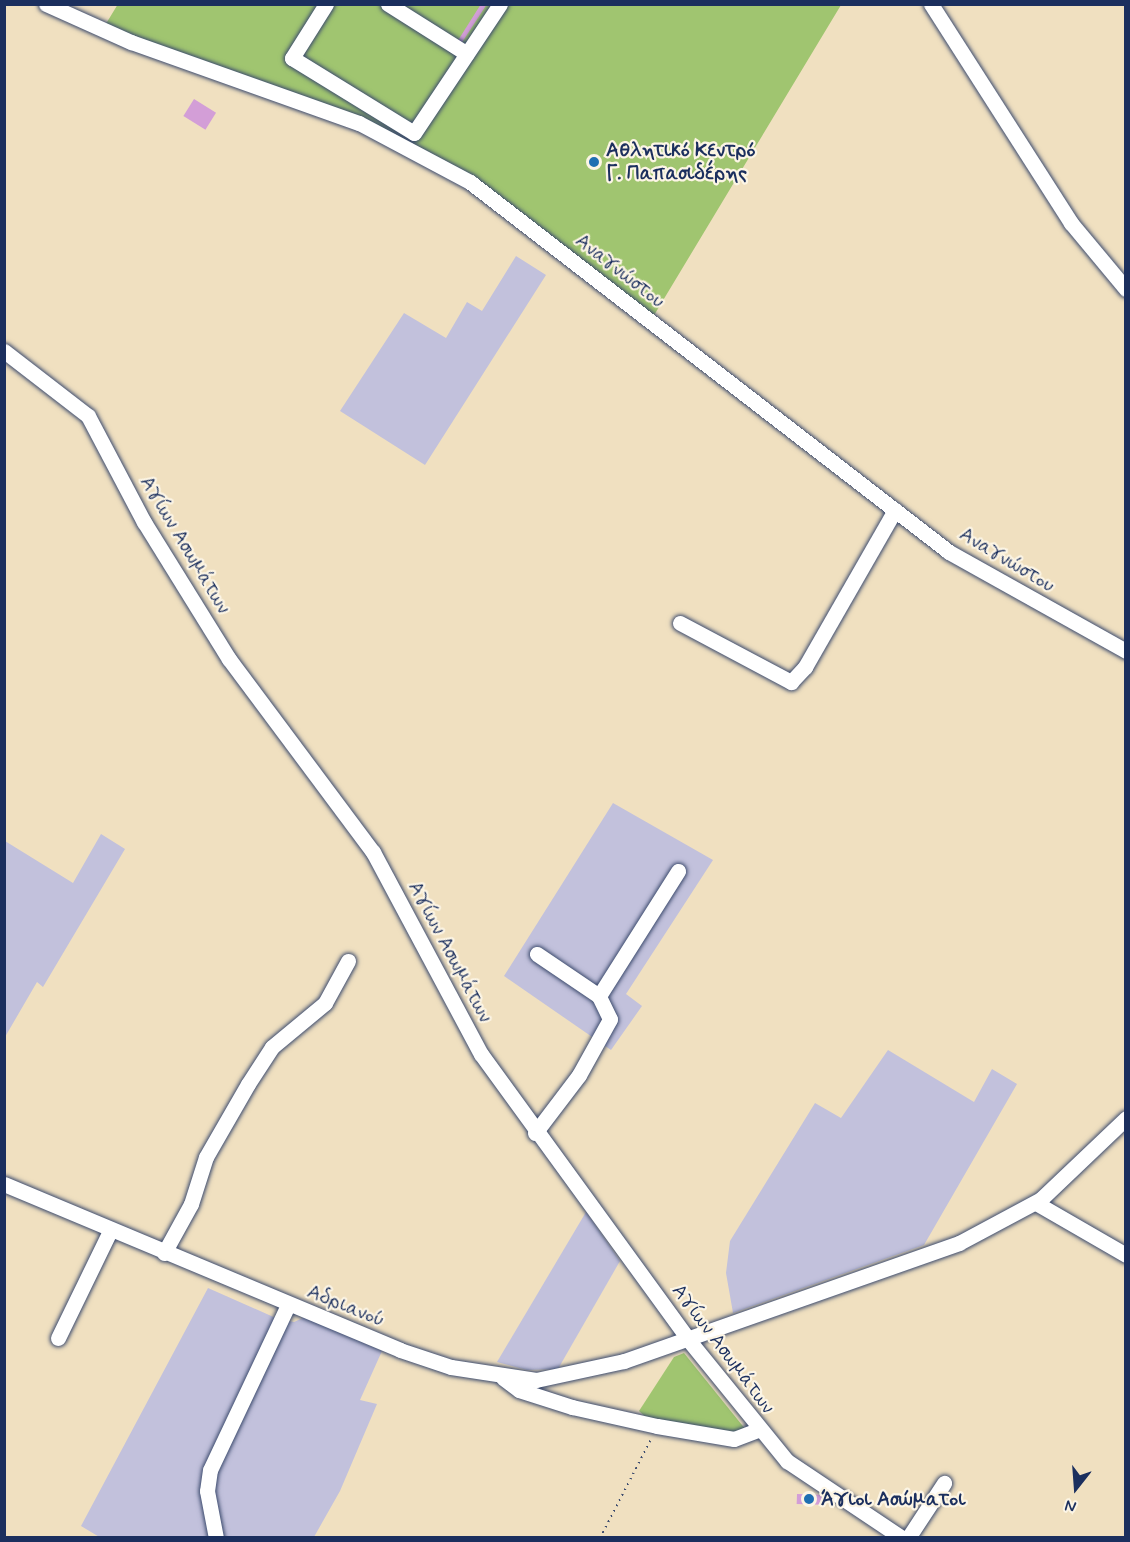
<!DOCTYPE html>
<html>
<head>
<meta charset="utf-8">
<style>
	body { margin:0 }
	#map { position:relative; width:1130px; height:1542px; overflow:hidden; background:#f0e0c0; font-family:Mynerve,sans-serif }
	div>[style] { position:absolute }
	.industrial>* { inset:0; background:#c2c1dc }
	.green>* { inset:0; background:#a0c570 }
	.building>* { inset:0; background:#d39ed7; transform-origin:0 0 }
	.path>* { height:2px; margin-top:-1px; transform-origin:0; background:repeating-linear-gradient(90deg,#3b4a6d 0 1.5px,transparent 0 6px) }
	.roads { filter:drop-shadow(0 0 2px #3b4a6d) drop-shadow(0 0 2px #3b4a6d) }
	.minor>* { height:15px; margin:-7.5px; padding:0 7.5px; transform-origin:7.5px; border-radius:7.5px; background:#fff }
	.dots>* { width:16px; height:16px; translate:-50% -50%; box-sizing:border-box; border:3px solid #fcf5e5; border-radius:50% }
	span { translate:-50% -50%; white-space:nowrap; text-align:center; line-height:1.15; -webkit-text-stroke:4.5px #fcf5e5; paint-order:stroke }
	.poi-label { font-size:20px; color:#1b2f5e; font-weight:700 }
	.left { translate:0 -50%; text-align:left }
	.street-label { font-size:20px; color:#1b2f5e }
	.frame { position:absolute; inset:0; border:6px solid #1b2f5e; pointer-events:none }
	.north { position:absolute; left:1046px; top:1458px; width:60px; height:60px; -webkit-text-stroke:4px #fcf5e5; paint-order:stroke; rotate:197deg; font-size:16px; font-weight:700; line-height:24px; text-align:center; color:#1b2f5e }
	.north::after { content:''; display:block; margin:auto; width:21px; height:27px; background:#1b2f5e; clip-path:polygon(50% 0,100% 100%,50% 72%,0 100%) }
</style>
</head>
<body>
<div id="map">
	<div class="industrial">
		<i style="clip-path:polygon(516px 256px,546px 275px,425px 465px,340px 411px,404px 313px,446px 338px,467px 302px,482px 311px)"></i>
		<i style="clip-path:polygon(613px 803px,713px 860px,626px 994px,642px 1006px,611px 1050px,504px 976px)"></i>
		<i style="clip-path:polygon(101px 834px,125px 849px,43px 987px,37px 982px,5px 1037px,5px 841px,73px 883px)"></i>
		<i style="clip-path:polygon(888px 1050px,974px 1102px,992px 1069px,1017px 1084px,924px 1245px,733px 1313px,726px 1273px,730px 1241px,815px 1103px,841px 1118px)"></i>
		<i style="clip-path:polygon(586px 1212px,620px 1261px,558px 1369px,527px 1370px,497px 1362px)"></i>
		<i style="clip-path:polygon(208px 1288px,278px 1319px,294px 1322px,305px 1317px,382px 1351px,360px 1400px,377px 1404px,340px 1491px,314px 1537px,101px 1538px,81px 1526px)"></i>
	</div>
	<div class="green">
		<i style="clip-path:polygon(118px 4px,841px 5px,653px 317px,478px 183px,354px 116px,104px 27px)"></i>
		<i style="clip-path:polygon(684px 1353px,746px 1430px,744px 1435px,649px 1420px,639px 1411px,674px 1357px)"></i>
	</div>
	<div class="building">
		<i style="clip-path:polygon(481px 4px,487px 4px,461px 44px,457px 42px)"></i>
		<i style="left:194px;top:99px;width:26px;height:20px;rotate:32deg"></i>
		<i style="left:797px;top:1494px;width:25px;height:10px;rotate:2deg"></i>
	</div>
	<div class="path">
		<i style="left:600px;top:1538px;width:111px;rotate:-62.7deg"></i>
	</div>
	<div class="roads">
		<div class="minor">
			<i style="left:46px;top:4px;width:93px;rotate:24.1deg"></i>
			<i style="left:131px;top:42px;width:242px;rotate:19.6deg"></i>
			<i style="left:359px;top:123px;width:126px;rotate:28deg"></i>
			<i style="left:470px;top:182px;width:605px;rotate:37.68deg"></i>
			<i style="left:949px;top:552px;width:203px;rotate:29.2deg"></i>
			<i style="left:326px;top:4px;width:64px;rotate:122.2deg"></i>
			<i style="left:292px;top:58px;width:143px;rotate:31.6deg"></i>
			<i style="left:414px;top:133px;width:155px;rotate:-56.3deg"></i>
			<i style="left:388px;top:4px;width:93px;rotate:32.3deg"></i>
			<i style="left:931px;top:4px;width:260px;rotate:57.4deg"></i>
			<i style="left:1071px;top:223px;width:86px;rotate:50.2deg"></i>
			<i style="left:4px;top:351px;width:106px;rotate:37.7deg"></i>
			<i style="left:88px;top:416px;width:120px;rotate:62.2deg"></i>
			<i style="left:144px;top:522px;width:161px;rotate:58.2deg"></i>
			<i style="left:229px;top:659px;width:241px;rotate:53.3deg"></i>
			<i style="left:373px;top:852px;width:229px;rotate:61.9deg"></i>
			<i style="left:481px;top:1054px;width:351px;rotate:54deg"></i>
			<i style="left:687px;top:1338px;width:159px;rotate:50.9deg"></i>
			<i style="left:787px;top:1461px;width:138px;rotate:33.8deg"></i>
			<i style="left:680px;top:623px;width:126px;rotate:28deg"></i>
			<i style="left:791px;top:682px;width:21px;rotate:-47deg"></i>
			<i style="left:805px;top:667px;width:181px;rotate:-60.2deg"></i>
			<i style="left:599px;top:996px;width:148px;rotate:-57.7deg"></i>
			<i style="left:535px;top:1133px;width:73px;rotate:-52.8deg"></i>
			<i style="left:579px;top:1075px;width:64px;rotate:-61deg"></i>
			<i style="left:610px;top:1019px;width:25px;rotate:-116deg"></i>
			<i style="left:599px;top:996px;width:75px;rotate:-145.9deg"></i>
			<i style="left:4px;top:1184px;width:429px;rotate:22.7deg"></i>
			<i style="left:400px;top:1350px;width:54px;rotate:18.4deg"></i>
			<i style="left:451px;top:1367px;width:86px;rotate:8.7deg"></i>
			<i style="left:536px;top:1380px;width:90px;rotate:-12.2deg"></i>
			<i style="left:624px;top:1361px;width:355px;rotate:-19.4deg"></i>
			<i style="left:959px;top:1243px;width:93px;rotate:-28.2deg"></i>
			<i style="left:1041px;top:1199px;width:117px;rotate:-43.6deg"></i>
			<i style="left:1036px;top:1203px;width:104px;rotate:30deg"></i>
			<i style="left:164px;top:1253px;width:56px;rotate:-61.1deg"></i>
			<i style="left:191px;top:1204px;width:49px;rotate:-72.3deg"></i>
			<i style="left:206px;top:1157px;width:84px;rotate:-60.1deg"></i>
			<i style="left:248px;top:1084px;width:44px;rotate:-57deg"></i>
			<i style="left:272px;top:1047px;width:69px;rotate:-39.7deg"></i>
			<i style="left:325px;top:1003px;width:48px;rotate:-61.3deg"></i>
			<i style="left:58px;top:1338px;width:121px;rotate:-64.1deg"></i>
			<i style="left:503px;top:1378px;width:20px;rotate:37deg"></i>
			<i style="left:519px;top:1390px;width:56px;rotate:17.8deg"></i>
			<i style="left:572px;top:1407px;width:87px;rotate:12.6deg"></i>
			<i style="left:657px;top:1426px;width:78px;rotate:9.6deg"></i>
			<i style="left:734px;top:1439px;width:26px;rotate:-21deg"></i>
			<i style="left:216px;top:1538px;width:48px;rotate:-100.8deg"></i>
			<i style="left:207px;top:1491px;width:21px;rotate:-82deg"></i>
			<i style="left:210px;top:1470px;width:183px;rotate:-64.7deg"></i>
			<i style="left:908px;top:1538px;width:66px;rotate:-56.8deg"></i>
		</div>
	</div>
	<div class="dots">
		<i style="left:594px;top:162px;background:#1f6fb2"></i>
		<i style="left:809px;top:1499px;background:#1f6fb2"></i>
	</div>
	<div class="poi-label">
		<span class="left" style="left:606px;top:162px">Αθλητικό Κεντρό<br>Γ. Παπασιδέρης</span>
		<span class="left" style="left:821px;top:1499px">Άγιοι Ασώματοι</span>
	</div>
	<div class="street-label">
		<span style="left:620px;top:271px;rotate:38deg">Αναγνώστου</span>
		<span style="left:185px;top:545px;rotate:59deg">Αγίων Ασωμάτων</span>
		<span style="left:1007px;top:560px;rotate:31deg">Αναγνώστου</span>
		<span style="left:450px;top:952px;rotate:62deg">Αγίων Ασωμάτων</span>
		<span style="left:346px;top:1306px;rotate:22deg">Αδριανού</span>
		<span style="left:723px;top:1349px;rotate:53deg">Αγίων Ασωμάτων</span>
	</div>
	<div class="frame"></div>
	<div class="north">N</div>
</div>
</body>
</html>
